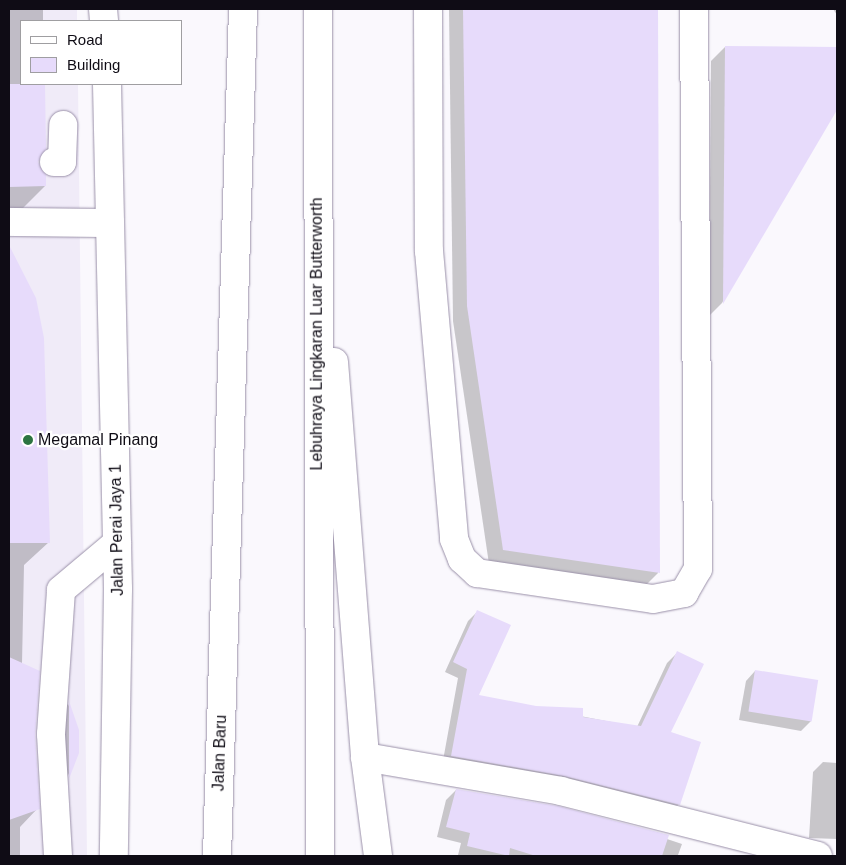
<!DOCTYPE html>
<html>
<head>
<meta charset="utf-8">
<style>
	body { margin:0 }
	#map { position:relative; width:846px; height:865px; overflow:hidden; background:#faf8fd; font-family:Helvetica,sans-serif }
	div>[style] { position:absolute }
	.built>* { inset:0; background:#f0ebf8 }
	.shadow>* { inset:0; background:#0003 }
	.building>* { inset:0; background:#e7dbfb; transform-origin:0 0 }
	.roads { filter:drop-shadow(0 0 1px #9a90a9) drop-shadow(0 0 1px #9a90a9) }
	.minor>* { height:28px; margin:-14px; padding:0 14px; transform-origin:14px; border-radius:14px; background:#fff }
	.highway>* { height:28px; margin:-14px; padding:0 14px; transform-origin:14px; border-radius:14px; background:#fff }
	.dots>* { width:14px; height:14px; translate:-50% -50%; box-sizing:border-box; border:2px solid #fff; border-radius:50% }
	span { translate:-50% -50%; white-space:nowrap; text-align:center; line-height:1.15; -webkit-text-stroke:4.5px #fff; paint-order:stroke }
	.street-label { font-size:16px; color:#0f0c15 }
	.poi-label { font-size:16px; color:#0f0c15 }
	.left { translate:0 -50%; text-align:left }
	.frame { position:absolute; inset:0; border:10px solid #0f0c15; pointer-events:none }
	.legend { position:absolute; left:20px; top:20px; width:162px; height:65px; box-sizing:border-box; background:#fff; border:1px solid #9f9ea1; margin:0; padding:6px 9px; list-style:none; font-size:15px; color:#0f0c15 }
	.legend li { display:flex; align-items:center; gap:10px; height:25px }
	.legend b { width:25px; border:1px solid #9f9ea1 }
</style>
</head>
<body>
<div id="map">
	<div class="built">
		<i style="clip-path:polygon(9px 9px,77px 9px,77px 21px,21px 21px,21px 84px,78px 84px,87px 856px,9px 856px)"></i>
	</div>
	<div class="shadow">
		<i style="clip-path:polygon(9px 9px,43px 9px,43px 21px,21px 21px,21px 84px,44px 84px,45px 148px,37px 163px,45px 186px,22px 209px,9px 209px)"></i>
		<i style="clip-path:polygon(449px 9px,656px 9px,658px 573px,644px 587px,489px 564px,453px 321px)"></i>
		<i style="clip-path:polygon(833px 9px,837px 9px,837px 15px)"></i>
		<i style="clip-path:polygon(725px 47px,837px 48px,837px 108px,722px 303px,709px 316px,711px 61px)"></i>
		<i style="clip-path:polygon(9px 260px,22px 273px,49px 542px,24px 565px,22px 664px,34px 735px,38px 808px,20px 827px,20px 856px,9px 856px)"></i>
		<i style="clip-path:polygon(478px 611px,477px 696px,637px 727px,667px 663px,677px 653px,669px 733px,679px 804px,669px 814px,442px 766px,458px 678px,445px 672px,468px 621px)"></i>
		<i style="clip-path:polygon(755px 671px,811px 721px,801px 731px,739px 720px,746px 681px)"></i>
		<i style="clip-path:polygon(68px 704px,78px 730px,78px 753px,65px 782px,65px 707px)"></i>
		<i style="clip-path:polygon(823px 762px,837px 763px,837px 839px,809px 838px,813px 772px)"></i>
		<i style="clip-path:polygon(456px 790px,667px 839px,682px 844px,678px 855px,682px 856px,458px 855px,461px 843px,437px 837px,446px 800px)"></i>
	</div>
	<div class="building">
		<i style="clip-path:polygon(463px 9px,658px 9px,660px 573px,503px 550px,467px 306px)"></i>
		<i style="clip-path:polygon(725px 46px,837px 47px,837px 110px,723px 304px)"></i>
		<i style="clip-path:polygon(9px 84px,45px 84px,46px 149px,38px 162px,46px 175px,46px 186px,9px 187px)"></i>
		<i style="clip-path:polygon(9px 245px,36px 298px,44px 338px,50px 543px,9px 543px)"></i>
		<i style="clip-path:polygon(477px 610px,511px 625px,479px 695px,536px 706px,583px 708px,583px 717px,641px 726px,677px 651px,704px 664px,671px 732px,701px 742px,680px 805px,564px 776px,451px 756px,467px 669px,453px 662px)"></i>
		<i style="clip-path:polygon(9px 657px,40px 671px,35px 735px,40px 809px,9px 820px)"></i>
		<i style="left:755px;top:670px;width:64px;height:42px;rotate:9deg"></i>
		<i style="clip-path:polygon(69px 701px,79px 730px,79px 753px,69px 779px)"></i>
		<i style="clip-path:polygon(456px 789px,558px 806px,669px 835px,662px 856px,536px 856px,510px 848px,509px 856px,467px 846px,470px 833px,446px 827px)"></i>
	</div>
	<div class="roads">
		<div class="minor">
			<i style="left:103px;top:9px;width:12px;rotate:85deg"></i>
			<i style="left:428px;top:9px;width:242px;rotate:89.8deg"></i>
			<i style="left:429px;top:251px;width:289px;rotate:85deg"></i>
			<i style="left:454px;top:539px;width:22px;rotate:68deg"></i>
			<i style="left:462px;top:559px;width:21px;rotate:43deg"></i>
			<i style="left:477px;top:573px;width:178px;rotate:8.4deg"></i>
			<i style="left:653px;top:599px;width:32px;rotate:-11deg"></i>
			<i style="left:684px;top:593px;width:28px;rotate:-60deg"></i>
			<i style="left:698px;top:569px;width:560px;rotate:-90.41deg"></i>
			<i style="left:107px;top:84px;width:505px;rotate:88.75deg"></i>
			<i style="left:118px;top:589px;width:267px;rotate:90.9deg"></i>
			<i style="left:54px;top:162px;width:8px"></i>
			<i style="left:62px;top:162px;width:37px;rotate:-88deg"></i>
			<i style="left:9px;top:222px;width:101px;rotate:0.6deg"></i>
			<i style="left:365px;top:757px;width:199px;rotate:9.8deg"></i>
			<i style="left:561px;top:791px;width:265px;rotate:14.2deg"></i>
			<i style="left:58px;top:856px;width:122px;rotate:-93.3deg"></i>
			<i style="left:51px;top:734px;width:144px;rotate:-86deg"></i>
			<i style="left:61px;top:590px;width:73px;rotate:-40deg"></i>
		</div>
		<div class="highway">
			<i style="left:318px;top:9px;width:847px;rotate:89.86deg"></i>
			<i style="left:334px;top:362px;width:396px;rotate:85.5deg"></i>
			<i style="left:365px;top:757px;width:100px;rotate:82.5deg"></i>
			<i style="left:217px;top:856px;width:847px;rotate:-88.24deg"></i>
		</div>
	</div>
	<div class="dots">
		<i style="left:28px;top:440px;background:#2c7441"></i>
	</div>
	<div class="street-label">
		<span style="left:317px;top:334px;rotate:-90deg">Lebuhraya Lingkaran Luar Butterworth</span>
		<span style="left:117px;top:530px;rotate:-91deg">Jalan Perai Jaya 1</span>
		<span style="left:220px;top:753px;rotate:-88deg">Jalan Baru</span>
	</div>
	<div class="poi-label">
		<span class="left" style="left:38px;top:440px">Megamal Pinang</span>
	</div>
	<div class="frame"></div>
	<ul class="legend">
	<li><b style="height:6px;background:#fff"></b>Road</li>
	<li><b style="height:14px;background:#e7dbfb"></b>Building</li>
	</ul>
</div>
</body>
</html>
